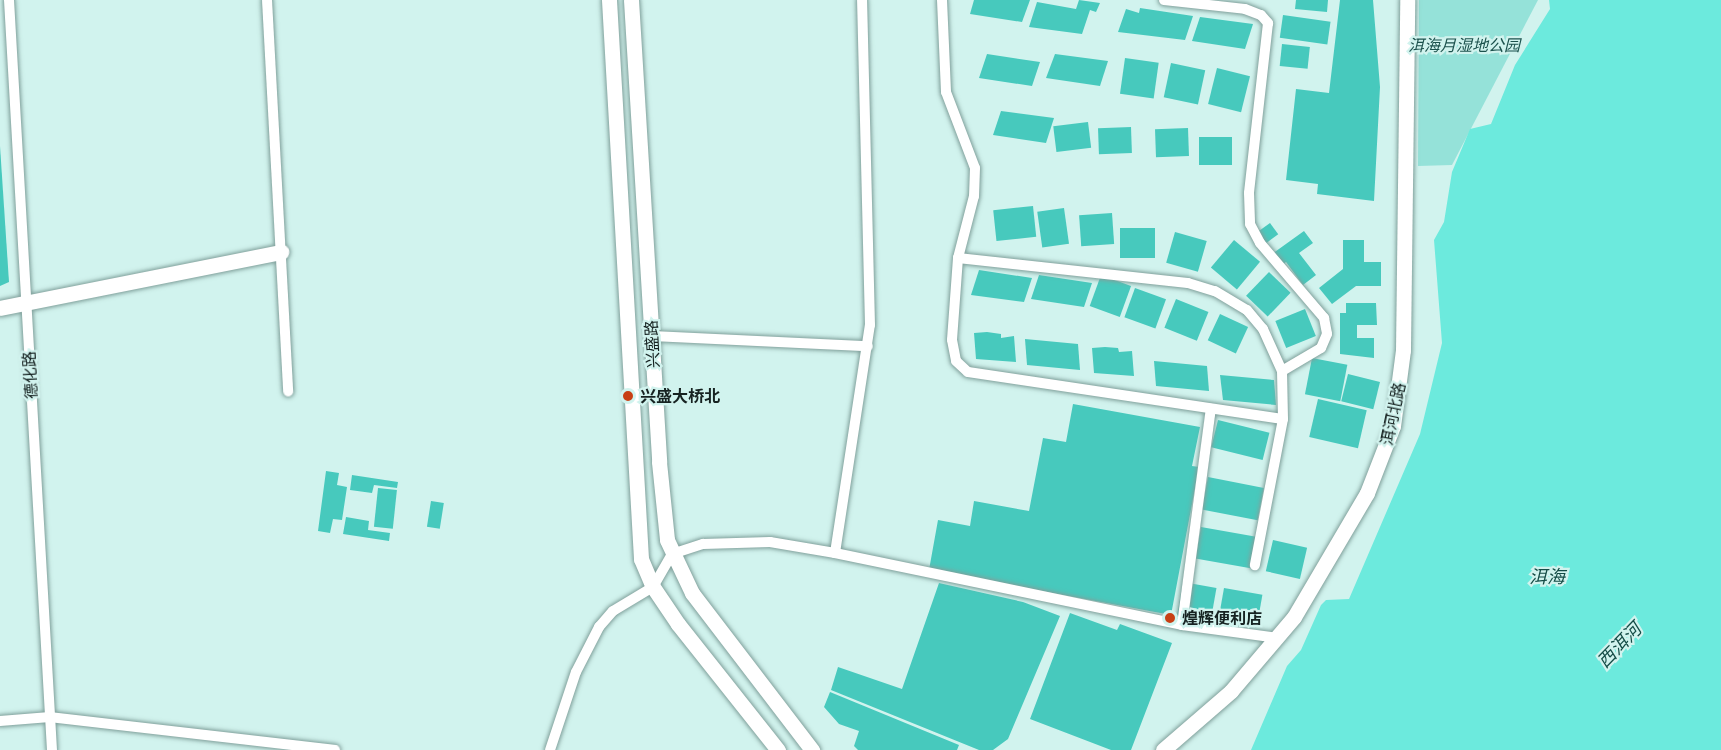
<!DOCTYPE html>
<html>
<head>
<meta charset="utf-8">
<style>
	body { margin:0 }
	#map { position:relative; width:1721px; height:750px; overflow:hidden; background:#d1f3ee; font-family:"PT Serif","Noto Sans SC",serif }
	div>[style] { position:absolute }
	.green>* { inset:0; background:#95e2d9 }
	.water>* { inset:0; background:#6ceadd }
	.building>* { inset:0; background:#47c9bd; transform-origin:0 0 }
	.roads { filter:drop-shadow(0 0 2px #80a09b) drop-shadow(0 0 2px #80a09b) }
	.street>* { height:10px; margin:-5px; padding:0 5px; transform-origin:5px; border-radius:5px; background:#fff }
	.secondary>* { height:15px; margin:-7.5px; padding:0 7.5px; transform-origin:7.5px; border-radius:7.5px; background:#fff }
	.dots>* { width:16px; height:16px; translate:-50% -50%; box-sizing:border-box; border:3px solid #d1f3ee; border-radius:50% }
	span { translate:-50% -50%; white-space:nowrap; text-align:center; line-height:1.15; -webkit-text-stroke:4.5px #d1f3ee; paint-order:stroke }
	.park-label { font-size:16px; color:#1c524d; font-style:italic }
	.street-label { font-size:16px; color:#162221 }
	.poi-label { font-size:16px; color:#162221; font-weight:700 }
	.left { translate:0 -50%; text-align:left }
	.water-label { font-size:18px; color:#144c46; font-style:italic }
</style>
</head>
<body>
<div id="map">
	<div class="green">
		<i style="clip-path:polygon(1419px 0,1538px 0,1452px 165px,1418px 166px)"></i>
	</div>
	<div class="water">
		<i style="clip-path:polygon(1549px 0,1721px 0,1721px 750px,1251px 750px,1287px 666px,1301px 650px,1321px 605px,1326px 600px,1349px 599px,1420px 434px,1442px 343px,1434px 240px,1444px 222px,1452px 172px,1470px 129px,1491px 124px,1515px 65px,1550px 9px)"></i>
	</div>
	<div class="building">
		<i style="clip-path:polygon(974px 0,1030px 0,1022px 22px,970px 14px)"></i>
		<i style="clip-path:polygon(1079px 0,1100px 3px,1096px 12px,1090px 10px,1082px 34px,1029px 27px,1037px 2px,1076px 9px)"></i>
		<i style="clip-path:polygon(1296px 0,1328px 0,1327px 12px,1295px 9px)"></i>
		<i style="clip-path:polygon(1340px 0,1373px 0,1380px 87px,1374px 201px,1317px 194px,1318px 184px,1286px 180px,1296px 89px,1329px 93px)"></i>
		<i style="clip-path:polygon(1140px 8px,1193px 16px,1185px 40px,1118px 32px,1126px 9px,1139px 13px)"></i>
		<i style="left:1283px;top:15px;width:48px;height:23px;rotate:8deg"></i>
		<i style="clip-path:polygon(1200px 17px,1253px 24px,1245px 49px,1192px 41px)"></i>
		<i style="left:1282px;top:44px;width:28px;height:22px;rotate:6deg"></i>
		<i style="clip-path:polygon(987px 54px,1040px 62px,1032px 86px,979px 78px)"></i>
		<i style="clip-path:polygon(1055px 54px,1108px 61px,1100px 86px,1046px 78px)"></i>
		<i style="left:1125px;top:58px;width:34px;height:36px;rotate:8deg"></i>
		<i style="left:1171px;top:63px;width:35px;height:35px;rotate:12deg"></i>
		<i style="left:1217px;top:68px;width:34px;height:37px;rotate:14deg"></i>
		<i style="clip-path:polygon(1001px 111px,1054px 118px,1046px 143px,993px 135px)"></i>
		<i style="left:1088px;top:122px;width:26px;height:35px;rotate:83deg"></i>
		<i style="left:1131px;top:127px;width:26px;height:33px;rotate:88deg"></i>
		<i style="left:1188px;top:128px;width:28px;height:33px;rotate:88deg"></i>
		<i style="left:1199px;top:137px;width:33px;height:28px"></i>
		<i style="clip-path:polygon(0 146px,9px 282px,0 286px)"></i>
		<i style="left:1033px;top:206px;width:31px;height:40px;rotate:84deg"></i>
		<i style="left:1064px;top:208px;width:36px;height:27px;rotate:82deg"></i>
		<i style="left:1112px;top:213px;width:31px;height:33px;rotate:86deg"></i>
		<i style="left:1270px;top:223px;width:14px;height:15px;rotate:54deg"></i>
		<i style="left:1155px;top:228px;width:30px;height:35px;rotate:90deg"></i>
		<i style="clip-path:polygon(1304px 231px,1313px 243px,1299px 253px,1316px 275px,1303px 285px,1286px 262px,1281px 266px,1272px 254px)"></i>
		<i style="left:1175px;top:232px;width:33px;height:32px;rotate:16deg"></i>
		<i style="left:1234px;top:240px;width:34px;height:36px;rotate:40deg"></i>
		<i style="clip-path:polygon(1343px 240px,1364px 240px,1364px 262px,1381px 262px,1381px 286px,1356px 286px,1332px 304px,1319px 288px,1343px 269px)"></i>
		<i style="clip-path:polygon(979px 270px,1032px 278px,1024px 302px,971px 295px)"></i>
		<i style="left:1269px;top:272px;width:30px;height:33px;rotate:44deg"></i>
		<i style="clip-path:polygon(1039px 275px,1092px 283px,1084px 307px,1031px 299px)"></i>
		<i style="left:1101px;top:275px;width:32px;height:33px;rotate:20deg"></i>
		<i style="left:1135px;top:288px;width:33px;height:31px;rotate:20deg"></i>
		<i style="left:1176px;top:299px;width:35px;height:31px;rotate:22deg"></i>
		<i style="clip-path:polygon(1346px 303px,1376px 303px,1377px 325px,1357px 325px,1357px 338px,1374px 338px,1374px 358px,1340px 354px,1340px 313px,1346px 313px)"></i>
		<i style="left:1305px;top:309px;width:29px;height:32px;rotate:68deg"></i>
		<i style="left:1220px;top:314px;width:31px;height:29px;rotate:25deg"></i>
		<i style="clip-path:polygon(987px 332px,1001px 334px,1001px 338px,1014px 336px,1016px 362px,976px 359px,974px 333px)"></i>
		<i style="clip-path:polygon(1025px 339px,1078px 344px,1080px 370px,1027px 365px)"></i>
		<i style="clip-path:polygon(1105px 347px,1118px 348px,1119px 352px,1132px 351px,1134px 376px,1094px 373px,1092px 348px)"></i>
		<i style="left:1312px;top:358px;width:36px;height:37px;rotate:11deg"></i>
		<i style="clip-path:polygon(1154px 361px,1207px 366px,1209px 391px,1156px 386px)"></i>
		<i style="left:1348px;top:374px;width:33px;height:28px;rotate:14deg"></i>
		<i style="clip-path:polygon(1220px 375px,1274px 380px,1276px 405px,1223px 400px)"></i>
		<i style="left:1318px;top:399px;width:50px;height:39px;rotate:13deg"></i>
		<i style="clip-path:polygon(1073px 404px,1200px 427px,1192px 466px,1199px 467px,1171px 615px,929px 570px,938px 520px,970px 526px,974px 501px,1029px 511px,1043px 438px,1066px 442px)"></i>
		<i style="left:1218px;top:420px;width:53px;height:28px;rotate:14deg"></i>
		<i style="clip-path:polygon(326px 471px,339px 473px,337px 485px,347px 487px,342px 520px,333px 519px,330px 533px,318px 531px)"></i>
		<i style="clip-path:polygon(352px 475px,398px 482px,397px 488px,374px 485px,372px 493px,350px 490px)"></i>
		<i style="left:1208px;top:477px;width:57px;height:33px;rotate:11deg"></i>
		<i style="left:378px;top:488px;width:19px;height:39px;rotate:6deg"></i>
		<i style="left:431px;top:501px;width:13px;height:26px;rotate:9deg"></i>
		<i style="clip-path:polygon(346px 517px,369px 521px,368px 530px,390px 533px,389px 541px,343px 534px)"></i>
		<i style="left:1201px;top:527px;width:56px;height:32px;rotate:10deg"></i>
		<i style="left:1273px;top:540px;width:35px;height:32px;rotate:13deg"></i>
		<i style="left:1183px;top:582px;width:34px;height:38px;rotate:10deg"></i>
		<i style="clip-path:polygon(939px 583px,1023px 602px,1060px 616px,1008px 739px,993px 750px,979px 750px,831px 690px,838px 667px,902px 689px)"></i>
		<i style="left:1224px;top:588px;width:39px;height:33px;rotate:10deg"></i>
		<i style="clip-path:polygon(1070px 613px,1117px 630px,1120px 624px,1172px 643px,1131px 750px,1111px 750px,1030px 719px)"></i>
		<i style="clip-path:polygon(830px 692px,959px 745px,957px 750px,858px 750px,854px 746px,859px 731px,839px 724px,824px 707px)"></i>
	</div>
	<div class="roads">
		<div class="street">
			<i style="left:9px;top:0;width:751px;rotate:86.72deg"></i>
			<i style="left:267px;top:0;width:392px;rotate:86.9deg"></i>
			<i style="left:942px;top:0;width:92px;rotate:87.5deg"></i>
			<i style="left:946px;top:92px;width:81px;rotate:69.1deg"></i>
			<i style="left:975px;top:168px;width:28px;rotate:92deg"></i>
			<i style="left:974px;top:196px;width:64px;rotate:104.5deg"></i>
			<i style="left:958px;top:258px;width:82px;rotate:94.2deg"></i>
			<i style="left:952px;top:340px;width:21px;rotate:79deg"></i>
			<i style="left:956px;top:361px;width:16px;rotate:43deg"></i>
			<i style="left:968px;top:372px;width:318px;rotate:8.5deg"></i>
			<i style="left:1164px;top:0;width:81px;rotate:6.3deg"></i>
			<i style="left:1245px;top:9px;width:17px;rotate:21deg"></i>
			<i style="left:1261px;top:15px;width:11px;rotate:49deg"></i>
			<i style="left:1268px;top:23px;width:171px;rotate:96.4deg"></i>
			<i style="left:1249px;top:193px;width:31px;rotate:88deg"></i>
			<i style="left:1250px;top:224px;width:21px;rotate:62deg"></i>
			<i style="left:1260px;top:243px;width:99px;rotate:49.5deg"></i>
			<i style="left:1324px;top:318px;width:16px;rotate:79deg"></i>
			<i style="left:1327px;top:334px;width:15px;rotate:113deg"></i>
			<i style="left:1321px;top:348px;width:45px;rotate:149.5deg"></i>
			<i style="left:958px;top:258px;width:231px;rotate:6.2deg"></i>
			<i style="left:1188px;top:283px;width:28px;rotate:17deg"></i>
			<i style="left:1215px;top:291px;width:37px;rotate:31deg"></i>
			<i style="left:1247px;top:310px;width:25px;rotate:50deg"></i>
			<i style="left:1263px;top:329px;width:46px;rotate:65.7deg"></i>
			<i style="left:1282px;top:371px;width:48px;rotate:88.8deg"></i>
			<i style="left:1283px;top:419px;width:149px;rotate:100.9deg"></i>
			<i style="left:652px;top:336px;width:216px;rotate:2.7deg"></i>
			<i style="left:835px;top:553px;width:231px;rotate:-81.3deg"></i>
			<i style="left:870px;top:325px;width:325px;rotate:-91.4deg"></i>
			<i style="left:1182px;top:625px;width:218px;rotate:-82.4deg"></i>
			<i style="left:0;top:721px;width:50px;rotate:-4.6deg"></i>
			<i style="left:50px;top:717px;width:287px;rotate:6.6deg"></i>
			<i style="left:550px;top:750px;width:82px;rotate:-71.6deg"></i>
			<i style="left:576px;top:672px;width:51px;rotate:-62.9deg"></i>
			<i style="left:599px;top:627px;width:21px;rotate:-49deg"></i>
			<i style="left:613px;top:611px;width:47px;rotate:-31deg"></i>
			<i style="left:653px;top:587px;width:38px;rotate:-60deg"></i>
			<i style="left:672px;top:554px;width:33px;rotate:-18deg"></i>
			<i style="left:703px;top:544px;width:67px;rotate:-1.7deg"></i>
			<i style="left:770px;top:542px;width:66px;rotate:9.6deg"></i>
			<i style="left:835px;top:553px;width:354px;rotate:11.7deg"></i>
			<i style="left:1182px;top:625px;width:97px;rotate:7.7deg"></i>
		</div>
		<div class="secondary">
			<i style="left:609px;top:0;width:560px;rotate:86.72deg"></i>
			<i style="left:641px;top:559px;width:30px;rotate:67deg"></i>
			<i style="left:653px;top:587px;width:45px;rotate:56deg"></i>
			<i style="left:678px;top:624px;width:161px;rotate:51.6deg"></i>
			<i style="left:631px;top:0;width:463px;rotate:86.5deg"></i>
			<i style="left:659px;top:462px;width:78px;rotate:84.1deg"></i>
			<i style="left:667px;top:540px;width:59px;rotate:64.7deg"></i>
			<i style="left:692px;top:593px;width:198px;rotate:52.6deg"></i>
			<i style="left:0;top:308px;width:287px;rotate:-11.3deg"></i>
			<i style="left:1163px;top:750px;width:90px;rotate:-40.9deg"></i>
			<i style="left:1231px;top:691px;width:97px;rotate:-49.6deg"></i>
			<i style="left:1294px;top:617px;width:144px;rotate:-59.5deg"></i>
			<i style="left:1367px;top:493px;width:72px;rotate:-68.8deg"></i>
			<i style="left:1393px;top:426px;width:77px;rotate:-82.5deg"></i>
			<i style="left:1403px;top:350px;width:350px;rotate:-89.3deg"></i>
		</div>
	</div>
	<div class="dots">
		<i style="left:628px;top:396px;background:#c83f14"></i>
		<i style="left:1170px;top:618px;background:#c83f14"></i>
	</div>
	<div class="park-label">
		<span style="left:1464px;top:45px">洱海月湿地公园</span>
	</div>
	<div class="street-label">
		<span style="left:652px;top:344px;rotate:-93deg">兴盛路</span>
		<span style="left:30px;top:375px;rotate:-93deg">德化路</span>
		<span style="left:1393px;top:414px;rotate:-78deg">洱河北路</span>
	</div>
	<div class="poi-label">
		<span class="left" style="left:640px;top:396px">兴盛大桥北</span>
		<span class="left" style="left:1182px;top:618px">煌辉便利店</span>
	</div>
	<div class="water-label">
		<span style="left:1547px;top:576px">洱海</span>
		<span style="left:1619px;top:645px;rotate:-46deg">西洱河</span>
	</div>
</div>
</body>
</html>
